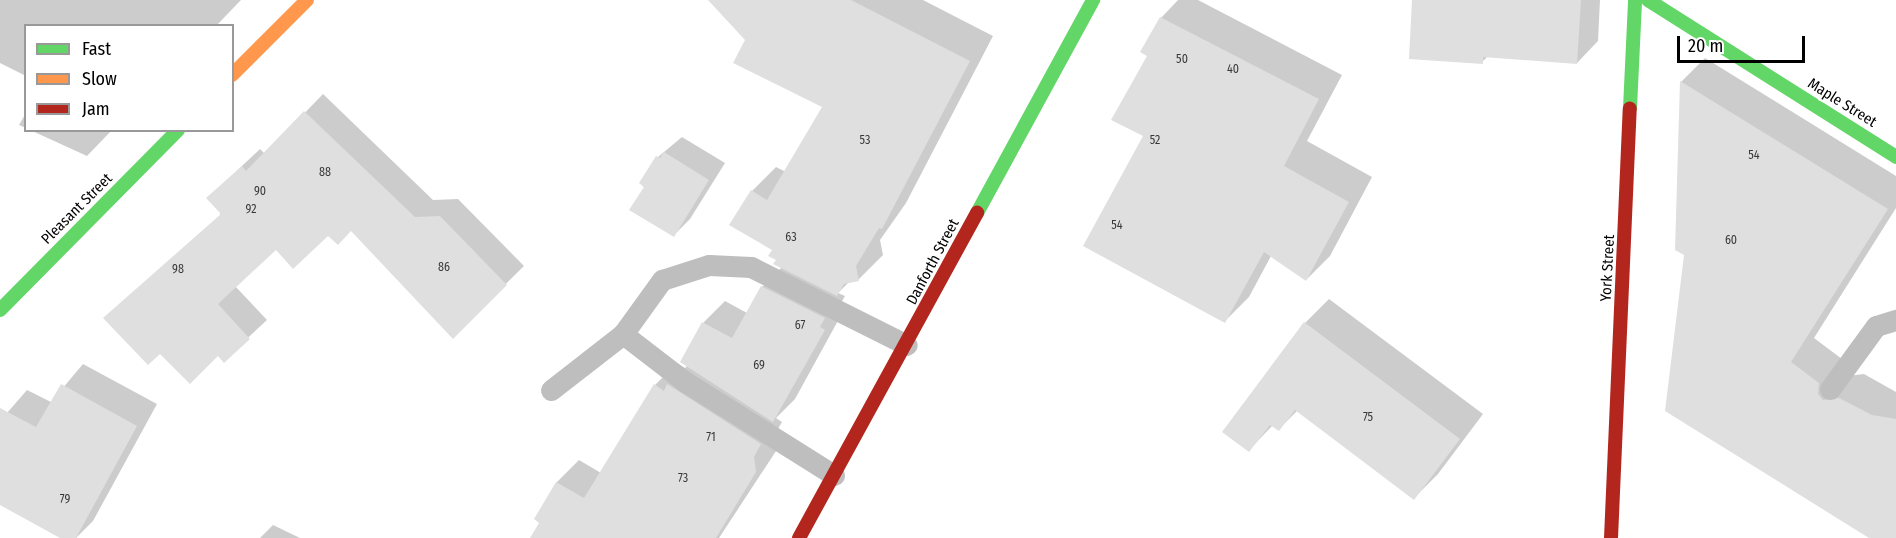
<!DOCTYPE html>
<html>
<head>
<meta charset="utf-8">
<style>
	body { margin:0 }
	#map { position:relative; width:1896px; height:538px; overflow:hidden; background:#fff; font-family:"Fira Sans Condensed",sans-serif }
	div>[style] { position:absolute }
	.shadow>* { inset:0; background:#0003 }
	.building>* { inset:0; background:#dfdfdf }
	.lane>* { height:21px; margin:-10.5px; padding:0 10.5px; transform-origin:10.5px; border-radius:10.5px; background:#bebebe }
	.fast>* { height:14px; margin:-7px; padding:0 7px; transform-origin:7px; border-radius:7px; background:#63d668 }
	.slow>* { height:14px; margin:-7px; padding:0 7px; transform-origin:7px; border-radius:7px; background:#ff974d }
	.jam>* { height:14px; margin:-7px; padding:0 7px; transform-origin:7px; border-radius:7px; background:#b3261e }
	span { translate:-50% -50%; white-space:nowrap; text-align:center; line-height:1.15; -webkit-text-stroke:4.5px #fff; paint-order:stroke }
	.number-label { font-size:12px; color:#383838 }
	.number-label span { -webkit-text-stroke-width:0 }
	.street-label { font-size:15px; color:#000 }
	.legend { position:absolute; left:24px; top:24px; width:210px; height:108px; box-sizing:border-box; background:#fff; border:2px solid #999; margin:0; padding:8px 10px; list-style:none; font-size:18px; color:#000 }
	.legend li { display:flex; align-items:center; gap:12px; height:30px }
	.legend b { width:30px; border:2px solid #999 }
	.scale { position:absolute; left:1677px; top:36px; width:128px; height:27px; box-sizing:border-box; border:3px solid #000; border-top:0; padding-left:8px; font-size:18px; line-height:21px; white-space:nowrap; color:#000; -webkit-text-stroke:4px #fff; paint-order:stroke }
</style>
</head>
<body>
<div id="map">
	<div class="shadow">
		<i style="clip-path:polygon(0 0,241px 0,216px 26px,26px 26px,26px 76px,0 63px)"></i>
		<i style="clip-path:polygon(719px 0,923px 0,993px 36px,906px 203px,880px 240px,883px 255px,858px 280px,850px 281px,838px 293px,845px 296px,840px 305px,845px 308px,795px 399px,776px 418px,782px 422px,775px 434px,778px 448px,719px 538px,532px 538px,541px 522px,536px 519px,557px 482px,579px 460px,601px 473px,655px 385px,677px 363px,685px 368px,688px 365px,682px 361px,704px 322px,725px 301px,747px 313px,762px 287px,782px 267px,752px 191px,776px 167px,786px 172px,824px 107px,746px 40px)"></i>
		<i style="clip-path:polygon(1178px 0,1198px 0,1342px 75px,1307px 141px,1372px 177px,1330px 256px,1306px 280px,1271px 256px,1249px 297px,1225px 321px,1145px 136px,1149px 55px,1161px 18px)"></i>
		<i style="clip-path:polygon(1414px 0,1600px 0,1598px 41px,1577px 63px,1488px 56px,1482px 62px)"></i>
		<i style="clip-path:polygon(1705px 58px,1896px 176px,1896px 208px,1814px 338px,1842px 359px,1847px 376px,1864px 374px,1896px 392px,1896px 538px,1872px 538px,1686px 255px,1681px 82px)"></i>
		<i style="clip-path:polygon(323px 94px,433px 200px,458px 199px,524px 266px,453px 336px,351px 229px,276px 248px,235px 286px,267px 320px,224px 360px,219px 354px,190px 382px,226px 181px,260px 149px,265px 154px)"></i>
		<i style="clip-path:polygon(26px 113px,26px 128px,19px 125px)"></i>
		<i style="clip-path:polygon(30px 130px,112px 130px,87px 156px)"></i>
		<i style="clip-path:polygon(682px 137px,725px 163px,690px 219px,674px 235px,641px 183px,658px 157px)"></i>
		<i style="clip-path:polygon(1329px 299px,1483px 414px,1438px 474px,1414px 498px,1297px 411px,1279px 429px,1273px 425px,1249px 450px,1305px 323px)"></i>
		<i style="clip-path:polygon(83px 364px,157px 404px,93px 521px,76px 538px,63px 538px,0 503px,0 421px,27px 390px,51px 402px)"></i>
		<i style="clip-path:polygon(273px 525px,300px 538px,260px 538px)"></i>
	</div>
	<div class="building">
		<i style="clip-path:polygon(708px 0,851px 0,970px 61px,882px 229px,879px 228px,856px 266px,859px 281px,844px 284px,837px 296px,773px 264px,776px 260px,768px 256px,772px 250px,729px 225px,751px 190px,767px 200px,822px 107px,733px 63px,745px 40px)"></i>
		<i style="clip-path:polygon(1412px 0,1581px 0,1577px 64px,1483px 57px,1483px 64px,1409px 59px)"></i>
		<i style="clip-path:polygon(1160px 17px,1319px 99px,1284px 166px,1349px 202px,1306px 281px,1264px 252px,1225px 323px,1083px 246px,1143px 136px,1111px 120px,1147px 56px,1140px 52px)"></i>
		<i style="clip-path:polygon(1680px 81px,1888px 209px,1791px 362px,1819px 383px,1818px 394px,1823px 400px,1839px 398px,1872px 415px,1896px 419px,1896px 538px,1869px 538px,1665px 411px,1684px 255px,1675px 250px)"></i>
		<i style="clip-path:polygon(304px 111px,415px 217px,440px 216px,507px 285px,453px 339px,351px 231px,338px 245px,328px 236px,293px 269px,276px 250px,218px 304px,250px 339px,224px 363px,218px 356px,190px 384px,160px 354px,148px 365px,103px 318px,221px 214px,206px 198px,242px 166px,246px 171px)"></i>
		<i style="clip-path:polygon(664px 152px,709px 180px,674px 237px,629px 210px,644px 187px,639px 183px,656px 156px,660px 158px)"></i>
		<i style="clip-path:polygon(761px 286px,825px 318px,820px 327px,825px 330px,773px 422px,680px 362px,702px 322px,732px 338px)"></i>
		<i style="clip-path:polygon(1304px 322px,1460px 439px,1414px 500px,1295px 410px,1279px 431px,1270px 425px,1249px 452px,1222px 432px)"></i>
		<i style="clip-path:polygon(61px 384px,137px 426px,76px 538px,60px 538px,0 505px,0 408px,36px 427px)"></i>
		<i style="clip-path:polygon(654px 384px,664px 391px,667px 384px,761px 444px,754px 457px,756px 472px,716px 538px,530px 538px,539px 523px,534px 519px,556px 482px,584px 498px)"></i>
	</div>
	<div class="lane">
		<i style="left:623px;top:334px;width:67px;rotate:-54.2deg"></i>
		<i style="left:662px;top:280px;width:49px;rotate:-17.7deg"></i>
		<i style="left:709px;top:265px;width:42px;rotate:2.7deg"></i>
		<i style="left:751px;top:267px;width:174px;rotate:26.6deg"></i>
		<i style="left:1830px;top:389px;width:78px;rotate:-53.9deg"></i>
		<i style="left:1876px;top:326px;width:21px;rotate:-17deg"></i>
		<i style="left:551px;top:390px;width:91px;rotate:-37.9deg"></i>
		<i style="left:623px;top:334px;width:77px;rotate:37.6deg"></i>
		<i style="left:684px;top:381px;width:177px;rotate:32.1deg"></i>
	</div>
	<div class="fast">
		<i style="left:1648px;top:0;width:294px;rotate:32.3deg"></i>
		<i style="left:1630px;top:108px;width:108px;rotate:-87.3deg"></i>
		<i style="left:977px;top:213px;width:243px;rotate:-61.4deg"></i>
		<i style="left:0;top:310px;width:253px;rotate:-45.3deg"></i>
	</div>
	<div class="slow">
		<i style="left:232px;top:75px;width:106px;rotate:-45deg"></i>
	</div>
	<div class="jam">
		<i style="left:799px;top:538px;width:371px;rotate:-61.3deg"></i>
		<i style="left:1611px;top:538px;width:430px;rotate:-87.5deg"></i>
	</div>
	<div class="number-label">
		<span style="left:1182px;top:60px">50</span>
		<span style="left:1233px;top:70px">40</span>
		<span style="left:865px;top:141px">53</span>
		<span style="left:1155px;top:141px">52</span>
		<span style="left:1754px;top:156px">54</span>
		<span style="left:325px;top:173px">88</span>
		<span style="left:260px;top:192px">90</span>
		<span style="left:251px;top:210px">92</span>
		<span style="left:1117px;top:226px">54</span>
		<span style="left:791px;top:238px">63</span>
		<span style="left:1731px;top:241px">60</span>
		<span style="left:444px;top:268px">86</span>
		<span style="left:178px;top:270px">98</span>
		<span style="left:800px;top:326px">67</span>
		<span style="left:759px;top:366px">69</span>
		<span style="left:1368px;top:418px">75</span>
		<span style="left:711px;top:438px">71</span>
		<span style="left:683px;top:479px">73</span>
		<span style="left:65px;top:500px">79</span>
	</div>
	<div class="street-label">
		<span style="left:1842px;top:103px;rotate:32deg">Maple Street</span>
		<span style="left:77px;top:209px;rotate:-45deg">Pleasant Street</span>
		<span style="left:933px;top:262px;rotate:-62deg">Danforth Street</span>
		<span style="left:1608px;top:268px;rotate:-87deg">York Street</span>
	</div>
	<ul class="legend">
	<li><b style="height:8px;background:#63d668"></b>Fast</li>
	<li><b style="height:8px;background:#ff974d"></b>Slow</li>
	<li><b style="height:8px;background:#b3261e"></b>Jam</li>
	</ul>
	<div class="scale">20 m</div>
</div>
</body>
</html>
